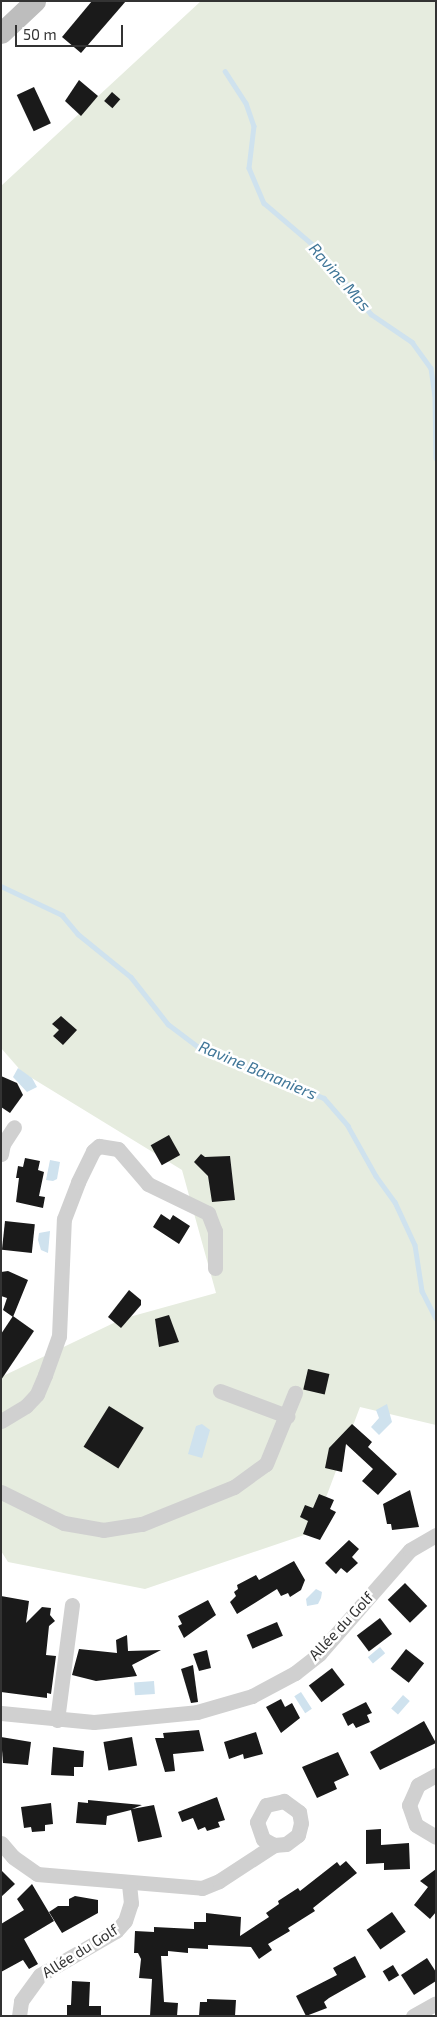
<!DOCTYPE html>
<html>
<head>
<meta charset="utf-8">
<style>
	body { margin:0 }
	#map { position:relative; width:437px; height:2017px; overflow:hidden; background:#fff; font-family:"Exo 2",sans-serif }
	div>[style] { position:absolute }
	.green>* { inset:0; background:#e6ecdf }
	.water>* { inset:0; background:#cfe2ee; transform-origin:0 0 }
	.stream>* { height:4.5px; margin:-2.25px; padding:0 2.25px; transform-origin:2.25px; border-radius:2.25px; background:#cfe2ee }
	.building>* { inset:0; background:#1a1a1a; transform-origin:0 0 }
	.street>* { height:15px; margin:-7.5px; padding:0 7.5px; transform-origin:7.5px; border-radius:7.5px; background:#d0d0d0 }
	.secondary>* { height:21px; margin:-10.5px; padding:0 10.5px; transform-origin:10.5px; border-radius:10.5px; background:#bdbdbd }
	span { translate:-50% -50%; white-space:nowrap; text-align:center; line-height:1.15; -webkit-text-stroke:5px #fff; paint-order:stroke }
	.street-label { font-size:15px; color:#333 }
	.water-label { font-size:16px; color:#3f7597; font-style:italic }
	.frame { position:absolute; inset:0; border:2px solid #333; pointer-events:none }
	.scale { position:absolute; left:15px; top:25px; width:108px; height:22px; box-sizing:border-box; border:2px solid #333; border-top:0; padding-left:6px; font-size:15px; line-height:18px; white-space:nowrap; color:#333; -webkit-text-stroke:4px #fff; paint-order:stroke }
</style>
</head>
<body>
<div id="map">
	<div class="green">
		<i style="clip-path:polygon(201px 1px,436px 1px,436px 1425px,360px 1407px,313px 1532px,145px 1589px,8px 1562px,1px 1551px,1px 1377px,122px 1319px,216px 1293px,182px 1170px,22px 1072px,1px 1048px,1px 186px)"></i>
	</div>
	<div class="water">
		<i style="clip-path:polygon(18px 1068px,32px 1078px,37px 1087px,27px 1092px,13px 1077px)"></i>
		<i style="clip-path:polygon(50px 1160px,60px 1162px,57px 1179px,53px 1181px,46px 1180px)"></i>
		<i style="clip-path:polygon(50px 1231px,48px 1253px,41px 1250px,38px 1240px,39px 1233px)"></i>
		<i style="clip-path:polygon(387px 1404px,392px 1422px,379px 1435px,371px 1427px,379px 1418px,376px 1410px)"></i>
		<i style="clip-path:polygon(202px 1424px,210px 1430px,202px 1458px,188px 1454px,196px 1426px)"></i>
		<i style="clip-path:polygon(316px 1589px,322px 1592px,321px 1598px,318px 1604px,307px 1606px,306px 1599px)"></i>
		<i style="left:380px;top:1647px;width:8px;height:16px;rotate:50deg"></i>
		<i style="left:154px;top:1681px;width:13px;height:20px;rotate:86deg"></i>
		<i style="left:301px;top:1692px;width:20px;height:8px;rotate:57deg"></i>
		<i style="left:403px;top:1695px;width:9px;height:18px;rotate:41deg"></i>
	</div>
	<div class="stream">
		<i style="left:225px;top:71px;width:38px;rotate:57deg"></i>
		<i style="left:246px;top:103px;width:24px;rotate:71deg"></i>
		<i style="left:254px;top:126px;width:42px;rotate:96.8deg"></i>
		<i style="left:249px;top:168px;width:38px;rotate:67deg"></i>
		<i style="left:264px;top:203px;width:71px;rotate:40.4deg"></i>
		<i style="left:318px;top:249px;width:84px;rotate:50.8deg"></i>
		<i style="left:371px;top:314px;width:50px;rotate:34.3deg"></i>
		<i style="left:412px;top:342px;width:32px;rotate:54deg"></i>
		<i style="left:431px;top:368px;width:27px;rotate:82deg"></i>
		<i style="left:435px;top:395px;width:63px;rotate:89.1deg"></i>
		<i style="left:1px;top:886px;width:68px;rotate:25.4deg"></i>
		<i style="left:62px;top:915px;width:25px;rotate:50deg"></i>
		<i style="left:78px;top:934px;width:68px;rotate:39.1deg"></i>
		<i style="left:131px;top:977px;width:60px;rotate:51.8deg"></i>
		<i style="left:168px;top:1024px;width:36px;rotate:37deg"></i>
		<i style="left:197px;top:1046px;width:137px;rotate:22.3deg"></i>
		<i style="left:324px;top:1098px;width:37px;rotate:49deg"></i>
		<i style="left:348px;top:1126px;width:57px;rotate:60.8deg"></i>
		<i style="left:376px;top:1176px;width:32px;rotate:54deg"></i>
		<i style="left:395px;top:1202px;width:47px;rotate:65.1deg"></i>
		<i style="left:415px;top:1245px;width:47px;rotate:81.3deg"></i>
		<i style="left:422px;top:1291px;width:30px;rotate:63deg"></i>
	</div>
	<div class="building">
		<i style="clip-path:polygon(92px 1px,126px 1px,81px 53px,62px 37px)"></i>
		<i style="clip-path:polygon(79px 80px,98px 96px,81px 116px,65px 101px)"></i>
		<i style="left:34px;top:87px;width:40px;height:19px;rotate:65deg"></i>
		<i style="left:112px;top:92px;width:11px;height:12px;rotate:41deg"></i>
		<i style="clip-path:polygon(61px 1016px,77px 1030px,63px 1045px,53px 1036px,59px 1030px,52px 1024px)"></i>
		<i style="clip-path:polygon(1px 1076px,17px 1083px,23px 1095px,10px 1113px,1px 1107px)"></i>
		<i style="left:169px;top:1135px;width:23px;height:21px;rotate:61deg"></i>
		<i style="clip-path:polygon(201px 1154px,205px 1157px,230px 1156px,235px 1200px,212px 1202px,208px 1176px,194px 1162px)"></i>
		<i style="clip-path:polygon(25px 1158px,40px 1161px,38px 1170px,44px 1172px,39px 1196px,45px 1197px,43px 1208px,16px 1202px,19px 1178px,16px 1178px,18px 1166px,23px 1167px)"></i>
		<i style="clip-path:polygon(161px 1214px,170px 1220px,173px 1215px,190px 1226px,179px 1244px,153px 1227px)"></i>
		<i style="left:5px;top:1221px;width:30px;height:29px;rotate:6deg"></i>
		<i style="clip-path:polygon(8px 1271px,28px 1280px,13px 1317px,3px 1310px,7px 1298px,1px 1296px,1px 1272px)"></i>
		<i style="clip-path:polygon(129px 1290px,141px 1300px,141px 1305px,121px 1328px,108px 1317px)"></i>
		<i style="clip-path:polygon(169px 1315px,179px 1342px,159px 1347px,155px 1319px)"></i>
		<i style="clip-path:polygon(13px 1316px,34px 1331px,1px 1380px,1px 1334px)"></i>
		<i style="left:308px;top:1369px;width:22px;height:21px;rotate:13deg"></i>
		<i style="left:109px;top:1406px;width:41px;height:48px;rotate:32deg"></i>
		<i style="clip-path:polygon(352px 1424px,372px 1442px,368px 1447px,397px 1474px,378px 1495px,362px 1481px,373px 1469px,346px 1444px,342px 1472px,325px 1468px,329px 1448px)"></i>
		<i style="clip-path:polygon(410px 1490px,419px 1527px,392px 1530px,391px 1524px,387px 1524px,383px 1504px)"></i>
		<i style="clip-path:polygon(319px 1494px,334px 1500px,330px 1509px,336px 1512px,320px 1540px,303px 1534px,308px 1521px,300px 1517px,305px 1505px,313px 1508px)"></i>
		<i style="clip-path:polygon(349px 1540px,359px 1549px,352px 1557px,358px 1563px,347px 1573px,341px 1568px,336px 1574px,325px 1563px)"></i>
		<i style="clip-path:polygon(294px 1561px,305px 1580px,301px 1590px,290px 1597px,288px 1593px,281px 1596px,277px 1589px,237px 1614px,230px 1602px,236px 1596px,234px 1592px,238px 1589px,237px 1585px,256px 1575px,259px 1580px)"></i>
		<i style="left:405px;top:1583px;width:32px;height:24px;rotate:46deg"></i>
		<i style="clip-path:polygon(1px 1596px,29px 1601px,26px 1623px,42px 1607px,51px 1608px,50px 1615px,55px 1621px,49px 1626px,46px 1655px,56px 1656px,51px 1694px,47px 1693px,47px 1698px,1px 1692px)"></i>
		<i style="clip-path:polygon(208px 1600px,216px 1615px,184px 1638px,178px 1626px,182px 1624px,178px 1616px)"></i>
		<i style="left:380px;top:1618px;width:20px;height:29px;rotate:53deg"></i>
		<i style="left:277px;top:1622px;width:15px;height:33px;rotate:67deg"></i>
		<i style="clip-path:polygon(127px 1635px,128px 1651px,161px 1650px,132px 1665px,137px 1676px,96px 1681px,72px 1675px,79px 1649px,117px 1653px,116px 1640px)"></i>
		<i style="left:406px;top:1649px;width:23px;height:25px;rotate:38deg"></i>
		<i style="clip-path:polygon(207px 1650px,211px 1668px,199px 1671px,193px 1654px)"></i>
		<i style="clip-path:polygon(193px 1665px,198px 1702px,191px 1703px,181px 1669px)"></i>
		<i style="left:332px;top:1668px;width:21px;height:29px;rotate:53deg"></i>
		<i style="clip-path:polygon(281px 1699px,285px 1707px,292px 1703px,300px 1718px,281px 1733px,266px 1707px)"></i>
		<i style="clip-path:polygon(366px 1702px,372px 1713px,367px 1715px,370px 1722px,356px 1728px,353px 1723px,348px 1726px,342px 1714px)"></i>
		<i style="clip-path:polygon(424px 1721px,436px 1743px,380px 1770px,370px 1752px)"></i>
		<i style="clip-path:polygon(199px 1730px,204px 1751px,173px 1754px,175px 1771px,165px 1772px,155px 1738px,164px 1738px,163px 1733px)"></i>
		<i style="clip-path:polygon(256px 1732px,263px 1754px,244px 1759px,243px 1754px,229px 1759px,224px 1742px)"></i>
		<i style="clip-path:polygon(1px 1737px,31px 1742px,28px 1765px,3px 1763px)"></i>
		<i style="left:132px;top:1737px;width:29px;height:29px;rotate:80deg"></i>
		<i style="clip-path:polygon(53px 1747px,84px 1751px,83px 1767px,74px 1767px,74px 1776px,51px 1775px)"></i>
		<i style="clip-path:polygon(338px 1752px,349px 1775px,334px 1782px,337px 1789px,317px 1798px,302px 1767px)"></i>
		<i style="clip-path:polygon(217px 1797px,225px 1820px,218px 1822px,220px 1827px,207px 1831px,205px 1827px,198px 1830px,193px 1818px,182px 1822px,178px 1812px)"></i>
		<i style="clip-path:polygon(88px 1800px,142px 1805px,132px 1809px,154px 1805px,162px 1837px,138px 1842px,131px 1810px,107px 1816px,106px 1825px,76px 1823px,78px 1802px,88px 1803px)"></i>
		<i style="clip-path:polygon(51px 1803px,53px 1824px,45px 1825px,45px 1831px,32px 1832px,31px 1827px,24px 1828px,21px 1807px)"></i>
		<i style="clip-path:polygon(381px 1829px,381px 1845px,409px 1843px,410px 1869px,384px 1870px,384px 1863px,366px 1864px,366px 1830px)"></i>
		<i style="clip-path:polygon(346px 1861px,357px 1873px,313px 1908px,315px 1911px,288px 1928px,290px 1931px,268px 1944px,272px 1950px,259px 1959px,251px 1947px,208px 1945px,208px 1949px,188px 1948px,188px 1953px,168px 1951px,168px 1956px,161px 1956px,164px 2002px,178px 2003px,177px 2016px,150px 2016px,152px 1979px,139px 1978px,141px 1959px,138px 1953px,134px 1953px,135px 1931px,154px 1932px,154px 1927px,194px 1929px,194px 1922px,206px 1922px,206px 1913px,241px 1917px,240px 1936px,269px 1917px,266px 1913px,279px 1904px,278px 1901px,298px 1888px,300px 1891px,337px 1862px,340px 1866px)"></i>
		<i style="clip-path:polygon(436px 1869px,436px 1912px,430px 1919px,414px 1905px,428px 1887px,420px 1881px)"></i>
		<i style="clip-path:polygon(1px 1870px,15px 1884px,1px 1897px)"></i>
		<i style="clip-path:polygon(32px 1884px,54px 1921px,24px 1939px,38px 1964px,29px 1969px,23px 1960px,1px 1972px,1px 1924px,24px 1910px,17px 1899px)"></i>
		<i style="clip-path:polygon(75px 1896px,98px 1900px,98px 1913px,62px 1933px,49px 1912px,58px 1906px,69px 1906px,69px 1899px)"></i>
		<i style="left:392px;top:1912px;width:24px;height:31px;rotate:55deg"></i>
		<i style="clip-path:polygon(355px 1956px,366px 1977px,329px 1998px,324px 2002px,327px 2008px,306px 2016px,296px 1996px,337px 1975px,333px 1968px)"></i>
		<i style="clip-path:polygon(427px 1958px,436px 1972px,436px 1981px,414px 1995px,401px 1975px)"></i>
		<i style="left:393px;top:1965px;width:12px;height:12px;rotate:59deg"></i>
		<i style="clip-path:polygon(72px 1981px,90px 1982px,89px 2006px,101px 2006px,101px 2016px,67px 2016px,67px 2005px,71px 2005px)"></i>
		<i style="clip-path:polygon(207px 1999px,236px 2000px,235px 2016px,199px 2016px,200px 2002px,207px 2002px)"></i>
	</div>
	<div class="street">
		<i style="left:1px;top:1154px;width:10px;rotate:-79deg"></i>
		<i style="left:3px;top:1144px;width:20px;rotate:-57deg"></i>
		<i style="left:220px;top:1391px;width:72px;rotate:20.5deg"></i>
		<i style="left:1px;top:1421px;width:29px;rotate:-31deg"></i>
		<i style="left:26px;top:1406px;width:16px;rotate:-47deg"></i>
		<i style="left:37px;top:1394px;width:21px;rotate:-67deg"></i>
		<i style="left:45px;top:1375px;width:41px;rotate:-70.3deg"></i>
		<i style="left:59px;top:1336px;width:117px;rotate:-87.6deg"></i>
		<i style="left:64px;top:1219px;width:40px;rotate:-69deg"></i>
		<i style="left:78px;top:1182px;width:34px;rotate:-64deg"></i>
		<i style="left:93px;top:1151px;width:8px;rotate:-40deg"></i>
		<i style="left:99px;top:1146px;width:19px;rotate:9deg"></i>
		<i style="left:118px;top:1149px;width:46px;rotate:49.4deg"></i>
		<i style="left:148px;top:1184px;width:67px;rotate:25.8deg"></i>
		<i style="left:208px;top:1213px;width:19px;rotate:69deg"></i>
		<i style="left:215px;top:1231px;width:37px;rotate:90deg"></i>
		<i style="left:1px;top:1492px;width:70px;rotate:26.2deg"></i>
		<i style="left:64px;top:1523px;width:40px;rotate:10deg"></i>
		<i style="left:103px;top:1530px;width:39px;rotate:-9deg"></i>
		<i style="left:142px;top:1524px;width:99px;rotate:-21.9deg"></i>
		<i style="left:234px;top:1487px;width:39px;rotate:-36deg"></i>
		<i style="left:266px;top:1464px;width:77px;rotate:-67.8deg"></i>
		<i style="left:1px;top:1713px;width:93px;rotate:5.5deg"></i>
		<i style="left:94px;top:1722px;width:103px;rotate:-5.5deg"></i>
		<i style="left:197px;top:1712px;width:57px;rotate:-16.2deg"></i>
		<i style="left:252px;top:1696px;width:49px;rotate:-28.1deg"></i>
		<i style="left:295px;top:1673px;width:31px;rotate:-38deg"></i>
		<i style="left:319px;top:1654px;width:138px;rotate:-48.8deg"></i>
		<i style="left:410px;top:1550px;width:30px;rotate:-30deg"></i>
		<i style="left:57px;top:1720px;width:116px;rotate:-82.6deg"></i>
		<i style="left:436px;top:1775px;width:21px;rotate:151deg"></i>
		<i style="left:418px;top:1785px;width:22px;rotate:114deg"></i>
		<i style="left:409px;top:1805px;width:21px;rotate:71deg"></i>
		<i style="left:416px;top:1825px;width:23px;rotate:31deg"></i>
		<i style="left:1px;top:1843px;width:18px;rotate:49deg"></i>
		<i style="left:13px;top:1857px;width:29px;rotate:35deg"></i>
		<i style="left:37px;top:1874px;width:166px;rotate:4.8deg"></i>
		<i style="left:202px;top:1888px;width:18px;rotate:-22deg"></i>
		<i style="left:219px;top:1881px;width:66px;rotate:-33.2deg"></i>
		<i style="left:274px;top:1845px;width:12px;rotate:-5deg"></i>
		<i style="left:286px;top:1844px;width:15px;rotate:-37deg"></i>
		<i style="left:298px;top:1835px;width:12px;rotate:-76deg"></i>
		<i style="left:301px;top:1823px;width:11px;rotate:-100deg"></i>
		<i style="left:299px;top:1812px;width:19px;rotate:-144deg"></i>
		<i style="left:284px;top:1801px;width:18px;rotate:167deg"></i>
		<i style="left:266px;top:1805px;width:19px;rotate:118deg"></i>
		<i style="left:257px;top:1822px;width:18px;rotate:71deg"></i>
		<i style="left:263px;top:1839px;width:13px;rotate:29deg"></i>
		<i style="left:19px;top:2016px;width:15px;rotate:-82deg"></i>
		<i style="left:21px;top:2001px;width:32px;rotate:-54deg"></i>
		<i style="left:40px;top:1975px;width:88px;rotate:-30.1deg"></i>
		<i style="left:116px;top:1931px;width:13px;rotate:-48deg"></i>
		<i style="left:125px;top:1921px;width:19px;rotate:-72deg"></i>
		<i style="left:131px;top:1903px;width:20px;rotate:-96deg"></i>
		<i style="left:413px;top:2016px;width:26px;rotate:-29deg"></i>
	</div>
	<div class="secondary">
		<i style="left:1px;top:33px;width:47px;rotate:-43.3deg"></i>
	</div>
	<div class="street-label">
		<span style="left:341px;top:1626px;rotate:-47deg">Allée du Golf</span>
		<span style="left:80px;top:1951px;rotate:-32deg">Allée du Golf</span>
	</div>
	<div class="water-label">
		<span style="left:340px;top:277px;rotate:49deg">Ravine Mas</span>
		<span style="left:258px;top:1070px;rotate:23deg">Ravine Bananiers</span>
	</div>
	<div class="frame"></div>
	<div class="scale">50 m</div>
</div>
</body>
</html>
